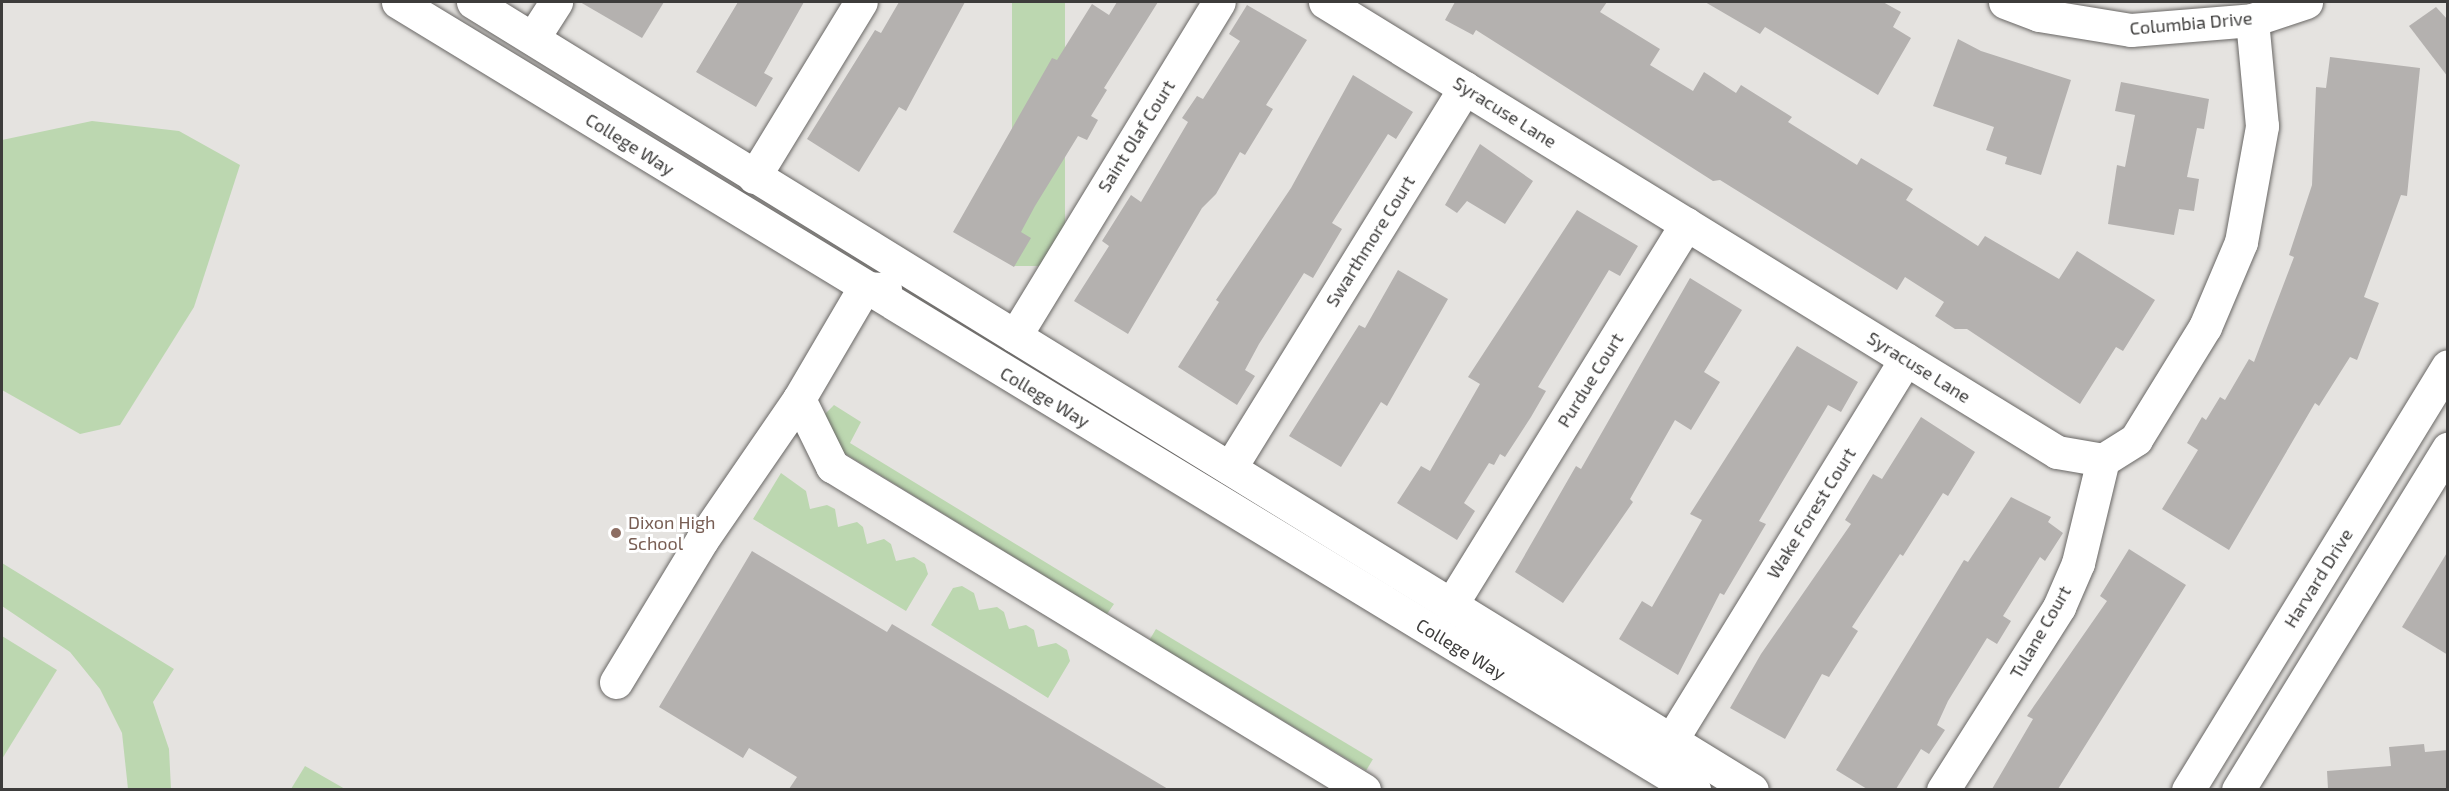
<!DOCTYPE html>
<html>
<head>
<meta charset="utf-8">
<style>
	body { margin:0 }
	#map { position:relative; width:2449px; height:791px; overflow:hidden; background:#e5e3e0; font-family:"Exo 2",sans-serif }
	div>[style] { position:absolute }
	.green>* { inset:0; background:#bcd7b0; transform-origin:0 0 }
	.building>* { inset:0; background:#b4b1af }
	.roads { filter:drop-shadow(0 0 2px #696765) drop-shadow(0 0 2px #696765) }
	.minor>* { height:33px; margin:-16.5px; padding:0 16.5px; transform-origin:16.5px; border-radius:16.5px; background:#fff }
	.dots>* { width:16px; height:16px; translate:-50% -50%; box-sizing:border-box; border:3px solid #fff; border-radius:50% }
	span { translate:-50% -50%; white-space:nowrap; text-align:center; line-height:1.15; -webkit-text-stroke:6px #fff; paint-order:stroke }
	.street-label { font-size:18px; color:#3d3c3b }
	.education-label { font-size:18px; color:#785e54 }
	.left { translate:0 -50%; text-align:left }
	.frame { position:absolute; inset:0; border:3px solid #3d3c3b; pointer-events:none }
</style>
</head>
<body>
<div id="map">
	<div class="green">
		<i style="left:1012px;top:2px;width:53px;height:264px"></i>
		<i style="clip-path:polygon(92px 121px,179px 131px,240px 165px,194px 307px,120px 425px,80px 434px,2px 390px,2px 140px)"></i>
		<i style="clip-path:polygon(834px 405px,861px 422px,850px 443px,1114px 604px,1107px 614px,844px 453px,823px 416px)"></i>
		<i style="clip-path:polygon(781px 473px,806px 491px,810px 509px,827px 505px,835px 509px,838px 527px,857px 522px,863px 527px,867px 544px,884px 539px,891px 544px,896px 561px,914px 557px,925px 564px,928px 574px,906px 611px,753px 519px)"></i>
		<i style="clip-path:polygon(2px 563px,174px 669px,153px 702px,169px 749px,171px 789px,128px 789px,122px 733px,100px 689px,70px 652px,2px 606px)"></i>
		<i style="clip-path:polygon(962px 586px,974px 593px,979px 610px,997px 607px,1004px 612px,1009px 629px,1026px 625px,1034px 630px,1038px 647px,1056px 643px,1067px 650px,1070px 661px,1048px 698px,931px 625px,953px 588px)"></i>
		<i style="left:1156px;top:629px;width:253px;height:13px;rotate:31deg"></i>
		<i style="clip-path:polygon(2px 636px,57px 670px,2px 759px)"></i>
		<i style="clip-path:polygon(305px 766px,345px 789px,291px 789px)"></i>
	</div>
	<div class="building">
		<i style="clip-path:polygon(580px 2px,664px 2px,642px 38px)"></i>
		<i style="clip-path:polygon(738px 2px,804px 2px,764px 73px,773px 78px,756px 107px,696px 72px)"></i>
		<i style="clip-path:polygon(899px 2px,965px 2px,906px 111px,899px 107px,859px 172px,807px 139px,875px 30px,881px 33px)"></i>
		<i style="clip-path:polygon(1117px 2px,1158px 2px,1104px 88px,1107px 90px,1091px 116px,1098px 120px,1087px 140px,1078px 136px,1035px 206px,1021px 232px,1031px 238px,1014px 267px,953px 232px,1052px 58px,1057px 60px,1092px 4px,1109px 15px)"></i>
		<i style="clip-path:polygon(1455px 2px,1607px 2px,1600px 12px,1660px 49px,1650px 65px,1693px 91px,1704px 72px,1736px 93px,1741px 85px,1792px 117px,1788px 122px,1857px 165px,1861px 158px,1913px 189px,1906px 200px,1978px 246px,1985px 236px,2059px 279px,2077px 251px,2155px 300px,2123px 351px,2116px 347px,2080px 404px,1967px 329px,1955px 329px,1935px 316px,1944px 302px,1905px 277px,1897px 290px,1720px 180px,1713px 181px,1476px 30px,1473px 35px,1445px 20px)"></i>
		<i style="clip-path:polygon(1705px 2px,1883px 2px,1901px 12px,1893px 27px,1911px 38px,1878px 95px,1765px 27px,1760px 34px)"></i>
		<i style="clip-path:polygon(1247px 5px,1307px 40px,1266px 105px,1273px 109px,1245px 155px,1240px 152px,1216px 194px,1202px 208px,1128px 334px,1074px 301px,1109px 246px,1102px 241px,1131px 195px,1141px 202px,1188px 122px,1182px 118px,1197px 96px,1203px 99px,1240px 41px,1229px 34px)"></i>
		<i style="clip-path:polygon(2436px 7px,2448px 20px,2448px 77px,2409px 26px)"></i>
		<i style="clip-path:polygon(1958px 39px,1981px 51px,2071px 80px,2041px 175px,2005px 164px,2007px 157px,1986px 150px,1994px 127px,1933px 106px)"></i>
		<i style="clip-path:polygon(2330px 57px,2420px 68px,2407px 196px,2401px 195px,2364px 297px,2379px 303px,2357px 360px,2350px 357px,2319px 406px,2315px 403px,2229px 550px,2162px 509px,2198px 450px,2187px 443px,2202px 417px,2206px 420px,2220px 397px,2225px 400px,2249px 359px,2254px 362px,2294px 257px,2289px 255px,2312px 185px,2316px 87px,2326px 88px)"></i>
		<i style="clip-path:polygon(1353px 75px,1413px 112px,1396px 139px,1388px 134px,1332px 223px,1342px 229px,1313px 278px,1304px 273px,1259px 344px,1245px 370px,1255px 376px,1237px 405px,1178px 367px,1219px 302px,1216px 300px,1291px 188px)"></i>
		<i style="clip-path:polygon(2121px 82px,2209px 99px,2204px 129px,2197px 128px,2187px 177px,2199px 179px,2194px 211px,2179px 209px,2174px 235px,2108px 224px,2117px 165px,2125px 167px,2135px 115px,2115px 111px)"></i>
		<i style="clip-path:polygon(1480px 144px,1533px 181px,1505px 224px,1467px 201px,1457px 213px,1445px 205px)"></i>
		<i style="clip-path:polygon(1577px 210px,1638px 246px,1620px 276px,1609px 270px,1538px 387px,1546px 391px,1531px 417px,1505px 457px,1500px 454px,1494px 465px,1489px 463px,1464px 503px,1475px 511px,1457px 540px,1397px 503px,1421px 466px,1430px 471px,1480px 384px,1468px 377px)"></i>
		<i style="clip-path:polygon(1398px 270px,1448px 299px,1387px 406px,1381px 402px,1341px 467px,1289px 436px,1359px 325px,1365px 328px)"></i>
		<i style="clip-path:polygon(1690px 278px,1742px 310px,1704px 372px,1720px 382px,1691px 430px,1675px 420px,1630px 499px,1633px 502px,1563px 603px,1515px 572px,1576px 466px,1581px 469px)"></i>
		<i style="clip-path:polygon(1797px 346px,1858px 382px,1841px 412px,1828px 405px,1759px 521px,1766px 524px,1724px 595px,1720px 593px,1678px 675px,1619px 639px,1642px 601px,1652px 607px,1702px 520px,1690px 514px)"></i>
		<i style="clip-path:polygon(1921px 417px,1975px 452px,1948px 496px,1943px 493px,1903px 556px,1900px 554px,1852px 627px,1858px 631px,1829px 677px,1822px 674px,1785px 739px,1730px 708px,1761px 654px,1851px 524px,1845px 520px,1873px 474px,1882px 479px)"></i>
		<i style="clip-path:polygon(2011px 497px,2051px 517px,2048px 522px,2063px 533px,2045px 561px,2040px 557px,2003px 616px,2011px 621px,1997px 644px,1987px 638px,1948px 701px,1937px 725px,1945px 730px,1929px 754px,1921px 749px,1896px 789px,1867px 789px,1836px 770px,1964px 560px,1968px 562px)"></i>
		<i style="clip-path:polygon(2129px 549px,2186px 585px,2058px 789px,1992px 789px,2033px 719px,2027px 716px,2107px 601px,2100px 596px)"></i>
		<i style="clip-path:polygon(752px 551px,887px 632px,892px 624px,1168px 789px,789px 789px,797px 777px,749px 748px,743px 758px,659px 707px)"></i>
		<i style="clip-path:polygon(2448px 551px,2448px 655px,2402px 627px)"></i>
		<i style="clip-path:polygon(2424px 744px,2425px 752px,2448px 750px,2448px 789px,2328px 789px,2327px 771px,2391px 766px,2389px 747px)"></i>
	</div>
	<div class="roads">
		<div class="minor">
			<i style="left:398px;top:2px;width:1517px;rotate:31.3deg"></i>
			<i style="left:473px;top:2px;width:1502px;rotate:31.64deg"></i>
			<i style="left:1325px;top:2px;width:859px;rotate:31.58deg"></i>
			<i style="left:2057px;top:452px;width:47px;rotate:9.9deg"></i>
			<i style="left:2103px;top:460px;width:39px;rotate:-32deg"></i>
			<i style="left:2136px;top:439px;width:132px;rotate:-58.4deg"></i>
			<i style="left:2205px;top:327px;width:92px;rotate:-67deg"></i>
			<i style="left:2241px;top:242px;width:118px;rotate:-79.7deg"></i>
			<i style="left:2262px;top:126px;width:106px;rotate:-95.4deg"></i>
			<i style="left:2005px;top:2px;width:36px;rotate:21deg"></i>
			<i style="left:2039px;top:15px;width:93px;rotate:9.3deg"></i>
			<i style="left:2131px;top:30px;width:121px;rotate:-4.7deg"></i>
			<i style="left:2252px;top:20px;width:57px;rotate:-18.4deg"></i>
			<i style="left:533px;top:38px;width:43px;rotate:-57.4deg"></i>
			<i style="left:754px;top:177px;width:205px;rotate:-58.6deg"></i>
			<i style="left:885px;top:289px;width:21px;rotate:-177deg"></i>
			<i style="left:864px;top:288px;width:129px;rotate:120.4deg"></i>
			<i style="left:799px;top:399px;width:75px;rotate:63.8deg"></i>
			<i style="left:832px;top:466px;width:623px;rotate:31.34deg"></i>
			<i style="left:1015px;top:336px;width:391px;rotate:-58.6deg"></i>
			<i style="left:1230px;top:468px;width:447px;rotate:-58.3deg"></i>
			<i style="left:1451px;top:605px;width:448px;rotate:-58.3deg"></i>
			<i style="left:616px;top:682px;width:166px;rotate:-58.8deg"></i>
			<i style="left:702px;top:540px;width:171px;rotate:-55.5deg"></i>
			<i style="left:1672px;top:739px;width:446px;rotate:-58.4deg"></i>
			<i style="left:1943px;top:790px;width:217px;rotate:-57.6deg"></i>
			<i style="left:2059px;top:607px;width:48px;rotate:-66.6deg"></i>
			<i style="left:2078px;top:563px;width:106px;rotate:-76.4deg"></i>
			<i style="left:2188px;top:790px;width:497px;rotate:-58.5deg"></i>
			<i style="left:2238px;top:790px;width:401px;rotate:-58.4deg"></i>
		</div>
	</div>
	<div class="dots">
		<i style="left:616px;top:533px;background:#8d6e63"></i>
	</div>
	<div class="street-label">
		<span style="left:2191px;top:23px;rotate:-5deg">Columbia Drive</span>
		<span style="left:1505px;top:112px;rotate:32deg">Syracuse Lane</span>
		<span style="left:1136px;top:136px;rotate:-58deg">Saint Olaf Court</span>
		<span style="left:630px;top:144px;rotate:32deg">College Way</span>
		<span style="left:1370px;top:241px;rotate:-58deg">Swarthmore Court</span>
		<span style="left:1919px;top:367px;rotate:32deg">Syracuse Lane</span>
		<span style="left:1590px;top:380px;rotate:-58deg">Purdue Court</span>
		<span style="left:1045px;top:397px;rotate:31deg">College Way</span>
		<span style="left:1811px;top:513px;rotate:-58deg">Wake Forest Court</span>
		<span style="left:2318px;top:578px;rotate:-58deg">Harvard Drive</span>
		<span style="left:2040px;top:632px;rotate:-60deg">Tulane Court</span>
		<span style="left:1461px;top:649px;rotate:31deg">College Way</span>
	</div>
	<div class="education-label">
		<span class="left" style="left:628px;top:533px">Dixon High<br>School</span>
	</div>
	<div class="frame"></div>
</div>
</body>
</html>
